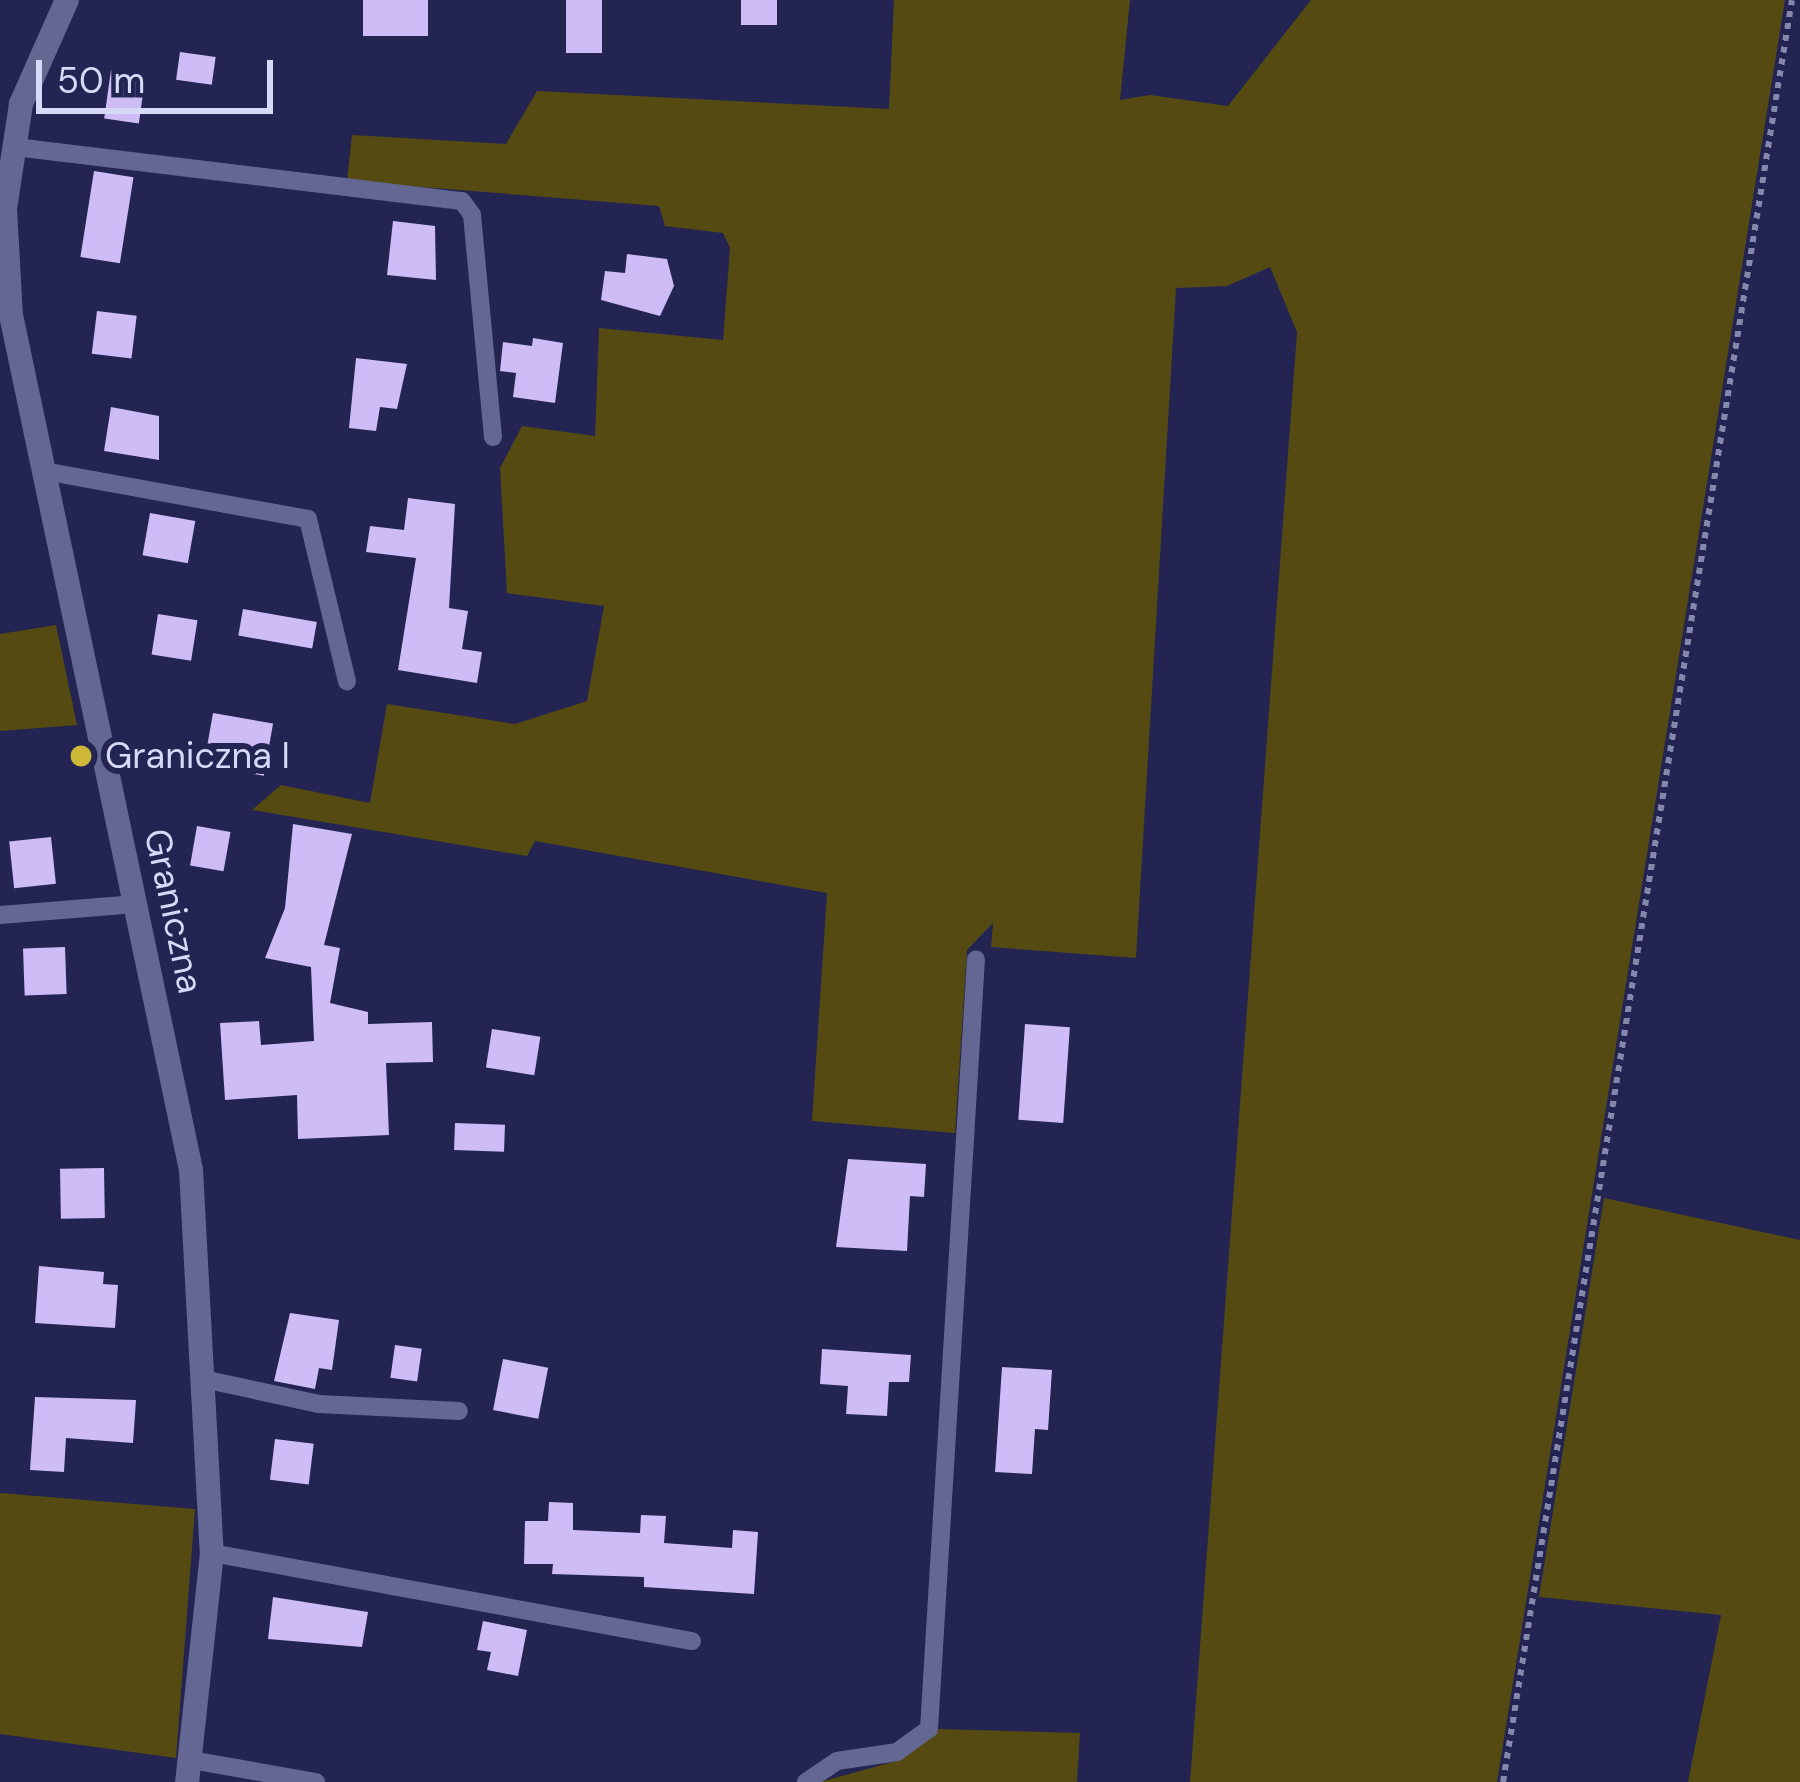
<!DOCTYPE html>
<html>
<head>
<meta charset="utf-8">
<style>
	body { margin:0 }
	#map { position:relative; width:1800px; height:1782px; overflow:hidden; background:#232452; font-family:"DM Sans",sans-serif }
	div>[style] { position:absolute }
	.green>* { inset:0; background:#554b12 }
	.building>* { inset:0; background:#cebcf6; transform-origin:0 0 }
	.path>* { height:6px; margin-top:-3px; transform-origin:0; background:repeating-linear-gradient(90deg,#8588ad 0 6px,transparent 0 12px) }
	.service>* { height:18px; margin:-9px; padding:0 9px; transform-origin:9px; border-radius:9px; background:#636792 }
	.tertiary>* { height:24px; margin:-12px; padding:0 12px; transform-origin:12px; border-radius:12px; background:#636792 }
	.dots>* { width:33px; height:33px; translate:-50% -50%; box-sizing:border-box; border:6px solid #232452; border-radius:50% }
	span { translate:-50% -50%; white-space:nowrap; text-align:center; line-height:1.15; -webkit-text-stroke:12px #232452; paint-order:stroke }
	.poi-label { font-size:36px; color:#d6daf8 }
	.left { translate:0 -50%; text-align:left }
	.street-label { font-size:36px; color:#d6daf8 }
	.scale { position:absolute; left:36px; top:60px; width:237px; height:54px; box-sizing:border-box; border:6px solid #d6daf8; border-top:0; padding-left:15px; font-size:36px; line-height:42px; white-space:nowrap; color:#d6daf8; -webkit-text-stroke:9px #232452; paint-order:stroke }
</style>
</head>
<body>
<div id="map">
	<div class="green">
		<i style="clip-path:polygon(894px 0,1130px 0,1120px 100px,1150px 95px,1228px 106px,1311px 0,1785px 0,1497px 1782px,1190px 1782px,1297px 332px,1270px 267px,1227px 286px,1176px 288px,1136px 958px,991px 947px,993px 923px,967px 950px,955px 1133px,812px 1121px,827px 893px,535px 841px,527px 856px,252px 810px,281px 785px,370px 803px,387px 704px,515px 724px,587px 701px,604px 606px,507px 593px,500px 468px,522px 426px,595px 436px,599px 328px,723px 340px,730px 248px,723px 233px,665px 226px,659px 206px,347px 181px,352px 135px,506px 144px,537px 91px,889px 109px)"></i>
		<i style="clip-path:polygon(56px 625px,77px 725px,0 731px,0 634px)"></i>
		<i style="clip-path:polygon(1604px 1198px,1800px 1240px,1800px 1782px,1688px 1782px,1721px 1615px,1539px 1597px)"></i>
		<i style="clip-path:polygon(0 1493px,195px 1509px,176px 1758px,0 1734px)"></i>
		<i style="clip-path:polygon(937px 1729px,1080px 1733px,1077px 1782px,820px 1782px,900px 1760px)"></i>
	</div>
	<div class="building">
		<i style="left:363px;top:0;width:65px;height:36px"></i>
		<i style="left:566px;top:0;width:36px;height:53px"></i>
		<i style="left:741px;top:0;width:36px;height:25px"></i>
		<i style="left:180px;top:52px;width:36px;height:28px;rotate:8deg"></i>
		<i style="left:111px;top:70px;width:35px;height:49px;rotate:8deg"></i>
		<i style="left:94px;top:171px;width:40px;height:87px;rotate:9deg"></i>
		<i style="clip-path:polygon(393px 221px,435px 226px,436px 280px,387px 275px)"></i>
		<i style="clip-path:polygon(627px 254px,667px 259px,674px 286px,660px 316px,601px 300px,605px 271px,625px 273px)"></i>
		<i style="left:97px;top:311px;width:40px;height:43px;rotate:7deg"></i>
		<i style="clip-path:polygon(533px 338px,563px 343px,555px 403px,513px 397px,516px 373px,500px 371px,503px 342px,532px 346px)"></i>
		<i style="clip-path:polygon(356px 358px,407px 364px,397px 409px,380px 407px,376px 431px,349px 428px)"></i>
		<i style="clip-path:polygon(111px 407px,159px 416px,159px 460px,104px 451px)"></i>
		<i style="clip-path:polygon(408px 498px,455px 504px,449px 608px,468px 611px,462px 649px,482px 652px,477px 683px,398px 670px,416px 558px,366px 552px,370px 526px,404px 530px)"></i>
		<i style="left:150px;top:513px;width:46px;height:43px;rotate:10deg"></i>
		<i style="left:243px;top:609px;width:75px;height:27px;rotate:10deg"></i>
		<i style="left:158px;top:614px;width:40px;height:41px;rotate:9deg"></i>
		<i style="left:213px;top:713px;width:61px;height:53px;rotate:10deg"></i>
		<i style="clip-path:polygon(293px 824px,352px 834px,324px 945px,340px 948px,330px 1003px,368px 1012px,368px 1024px,432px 1022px,433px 1062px,386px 1063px,389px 1135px,298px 1139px,297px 1095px,225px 1100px,220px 1023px,259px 1021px,261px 1045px,314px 1041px,311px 967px,265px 958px,285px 908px)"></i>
		<i style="left:197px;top:826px;width:34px;height:40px;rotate:10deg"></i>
		<i style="left:51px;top:837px;width:47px;height:42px;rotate:84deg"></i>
		<i style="left:65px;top:947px;width:47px;height:42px;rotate:88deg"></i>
		<i style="left:1025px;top:1024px;width:45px;height:96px;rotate:4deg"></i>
		<i style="left:492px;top:1029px;width:49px;height:39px;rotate:9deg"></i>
		<i style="left:455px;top:1123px;width:50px;height:27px;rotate:2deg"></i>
		<i style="clip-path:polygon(848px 1159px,926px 1164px,924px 1197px,910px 1196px,907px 1251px,836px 1247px)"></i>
		<i style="left:104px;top:1168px;width:50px;height:44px;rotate:89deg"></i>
		<i style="clip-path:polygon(39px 1266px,104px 1272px,103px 1284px,118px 1285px,115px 1328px,35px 1323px)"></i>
		<i style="clip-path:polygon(290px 1313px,339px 1320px,332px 1370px,319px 1368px,315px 1389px,274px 1381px)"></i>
		<i style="left:395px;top:1345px;width:27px;height:33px;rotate:8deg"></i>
		<i style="clip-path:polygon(822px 1349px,911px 1355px,909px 1382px,889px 1382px,887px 1416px,846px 1414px,848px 1386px,820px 1384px)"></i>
		<i style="left:503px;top:1359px;width:46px;height:52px;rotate:11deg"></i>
		<i style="clip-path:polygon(1002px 1367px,1052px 1370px,1048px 1430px,1035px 1429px,1032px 1474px,995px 1472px)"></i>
		<i style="clip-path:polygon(35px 1397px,136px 1400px,133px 1443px,66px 1438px,64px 1472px,30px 1470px)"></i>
		<i style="left:275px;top:1439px;width:39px;height:41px;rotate:7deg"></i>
		<i style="clip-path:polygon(549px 1502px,573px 1503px,573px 1530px,640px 1533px,641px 1515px,666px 1516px,664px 1543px,732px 1548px,733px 1530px,758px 1532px,754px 1594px,644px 1587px,644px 1577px,552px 1574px,553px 1564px,524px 1564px,525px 1521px,548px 1521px)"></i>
		<i style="clip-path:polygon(273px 1597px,368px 1612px,362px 1647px,268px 1639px)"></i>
		<i style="clip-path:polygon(483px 1621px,527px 1630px,518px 1676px,487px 1670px,491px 1652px,477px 1650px)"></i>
	</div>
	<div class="path">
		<i style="left:1503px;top:1782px;width:1805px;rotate:-80.79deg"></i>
	</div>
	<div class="service">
		<i style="left:15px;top:147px;width:450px;rotate:6.9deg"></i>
		<i style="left:462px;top:201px;width:17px;rotate:54deg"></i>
		<i style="left:472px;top:215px;width:223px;rotate:84.6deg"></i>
		<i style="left:44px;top:471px;width:268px;rotate:10.3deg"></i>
		<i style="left:308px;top:519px;width:167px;rotate:76.5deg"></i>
		<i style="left:0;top:915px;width:136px;rotate:-4.6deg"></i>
		<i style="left:208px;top:1380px;width:114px;rotate:12.2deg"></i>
		<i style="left:319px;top:1404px;width:140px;rotate:2.9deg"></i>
		<i style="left:212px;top:1553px;width:488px;rotate:10.4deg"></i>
		<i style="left:191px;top:1760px;width:127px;rotate:10deg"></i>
		<i style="left:806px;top:1782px;width:37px;rotate:-34deg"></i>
		<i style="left:837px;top:1761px;width:61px;rotate:-8.5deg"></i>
		<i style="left:897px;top:1752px;width:39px;rotate:-36deg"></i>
		<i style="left:929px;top:1729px;width:771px;rotate:-86.51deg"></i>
	</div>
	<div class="tertiary">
		<i style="left:67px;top:0;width:114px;rotate:113.9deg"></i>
		<i style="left:21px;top:104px;width:106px;rotate:98.7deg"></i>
		<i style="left:5px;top:209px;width:106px;rotate:86.8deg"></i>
		<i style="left:11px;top:315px;width:874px;rotate:78.11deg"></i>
		<i style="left:191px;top:1170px;width:384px;rotate:86.9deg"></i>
		<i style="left:212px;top:1553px;width:230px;rotate:96.2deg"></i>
	</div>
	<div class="dots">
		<i style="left:81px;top:756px;background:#ceb837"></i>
	</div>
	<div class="poi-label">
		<span class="left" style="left:105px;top:756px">Graniczna I</span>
	</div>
	<div class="street-label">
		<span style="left:174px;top:911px;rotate:78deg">Graniczna</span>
	</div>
	<div class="scale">50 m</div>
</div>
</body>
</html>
